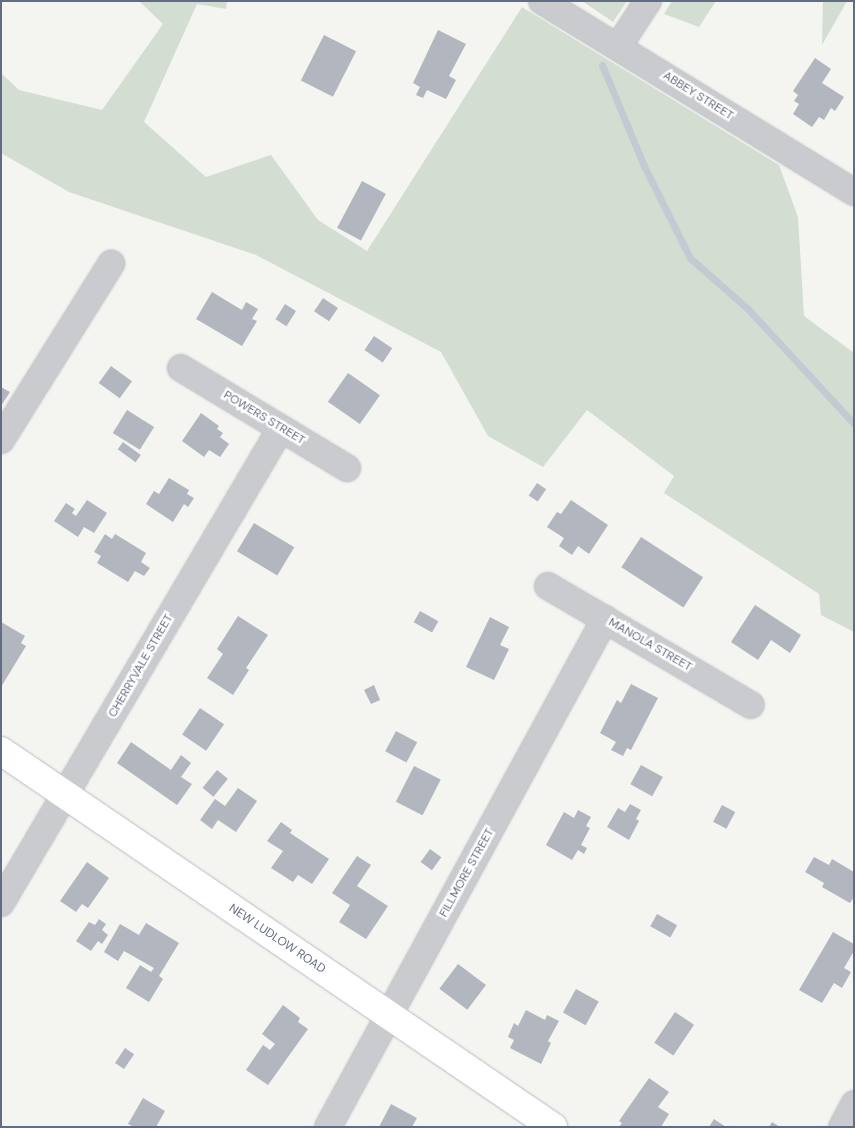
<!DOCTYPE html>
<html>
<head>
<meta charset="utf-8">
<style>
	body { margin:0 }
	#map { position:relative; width:855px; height:1128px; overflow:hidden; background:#f4f5f1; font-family:"DM Sans",sans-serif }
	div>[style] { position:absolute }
	.green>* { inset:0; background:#d3ddd2 }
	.stream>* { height:7px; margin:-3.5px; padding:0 3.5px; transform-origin:3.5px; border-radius:3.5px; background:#c4cad2 }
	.building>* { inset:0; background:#b2b6be; transform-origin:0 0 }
	.roads { filter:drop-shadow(0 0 1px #b9bbc0) drop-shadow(0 0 1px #b9bbc0) }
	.minor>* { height:26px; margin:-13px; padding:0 13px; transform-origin:13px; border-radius:13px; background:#c9cbcf }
	.major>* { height:28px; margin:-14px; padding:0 14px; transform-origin:14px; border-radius:14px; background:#fff }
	span { translate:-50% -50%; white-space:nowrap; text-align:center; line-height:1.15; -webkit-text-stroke:5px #fff; paint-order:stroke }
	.street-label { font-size:12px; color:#626c84 }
	.frame { position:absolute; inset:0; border:2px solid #626c84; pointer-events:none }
</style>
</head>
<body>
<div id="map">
	<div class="green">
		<i style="clip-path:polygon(139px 1px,227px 1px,226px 9px,197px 4px,144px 122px,206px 177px,271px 155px,318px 220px,367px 251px,522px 7px,779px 165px,798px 217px,804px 316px,854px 353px,854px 632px,821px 615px,819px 594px,664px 493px,674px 476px,587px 410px,543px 467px,488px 436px,441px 352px,256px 255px,69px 192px,1px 153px,1px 73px,19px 90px,102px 110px,163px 24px)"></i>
		<i style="clip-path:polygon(582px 1px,627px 1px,613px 22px)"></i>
		<i style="clip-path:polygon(672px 1px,716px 1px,699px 27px,664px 14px)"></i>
		<i style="clip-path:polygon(823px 1px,847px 1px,822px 45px)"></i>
	</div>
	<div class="stream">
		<i style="left:602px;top:65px;width:109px;rotate:67.4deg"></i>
		<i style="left:644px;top:166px;width:103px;rotate:63.4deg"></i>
		<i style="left:690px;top:258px;width:77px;rotate:41.3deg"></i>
		<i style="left:748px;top:309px;width:156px;rotate:47.3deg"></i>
	</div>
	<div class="building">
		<i style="clip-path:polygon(438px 30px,466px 44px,449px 76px,456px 80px,446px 99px,427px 90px,423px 98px,416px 95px,420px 87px,413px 83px)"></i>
		<i style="left:324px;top:35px;width:36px;height:51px;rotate:27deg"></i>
		<i style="clip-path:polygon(815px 58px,831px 69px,822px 83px,844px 97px,835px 111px,831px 108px,824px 120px,819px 117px,812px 127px,793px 114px,799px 104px,794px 101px,798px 95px,793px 91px)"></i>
		<i style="left:362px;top:181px;width:27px;height:53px;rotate:28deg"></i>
		<i style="clip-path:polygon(212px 292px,242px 310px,246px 302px,258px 309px,252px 319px,257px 321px,242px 346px,196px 319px)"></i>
		<i style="left:323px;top:298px;width:18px;height:16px;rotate:34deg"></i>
		<i style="left:285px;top:304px;width:13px;height:18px;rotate:32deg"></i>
		<i style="left:374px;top:336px;width:22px;height:17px;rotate:34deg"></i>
		<i style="left:111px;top:366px;width:26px;height:21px;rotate:36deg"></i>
		<i style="left:348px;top:373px;width:39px;height:35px;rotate:35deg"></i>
		<i style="clip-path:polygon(1px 387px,10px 392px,1px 406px)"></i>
		<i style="left:127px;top:410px;width:32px;height:27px;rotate:32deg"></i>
		<i style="clip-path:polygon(201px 413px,219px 426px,217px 429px,223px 433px,220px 437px,229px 444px,220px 457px,209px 450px,204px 457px,182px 441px)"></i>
		<i style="left:123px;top:442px;width:22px;height:9px;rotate:36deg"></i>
		<i style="clip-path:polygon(169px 478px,189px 490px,187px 494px,194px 498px,188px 507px,184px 504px,173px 522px,146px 504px,154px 491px,159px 494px)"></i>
		<i style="left:537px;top:483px;width:11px;height:15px;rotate:34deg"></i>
		<i style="clip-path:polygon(87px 500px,107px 513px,94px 533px,84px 527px,78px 537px,54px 521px,66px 503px,75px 509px,72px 513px,76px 516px)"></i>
		<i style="clip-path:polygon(571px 500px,608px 525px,589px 554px,578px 546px,572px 555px,559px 546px,564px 538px,547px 527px,557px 512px,561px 514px)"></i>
		<i style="left:254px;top:523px;width:47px;height:33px;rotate:31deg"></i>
		<i style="clip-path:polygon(105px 534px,112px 539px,115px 534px,146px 553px,141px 562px,150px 568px,144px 576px,135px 571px,128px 582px,97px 563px,101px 556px,94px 552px)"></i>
		<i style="left:641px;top:537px;width:74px;height:36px;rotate:33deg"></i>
		<i style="clip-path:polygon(755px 605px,801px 635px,790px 653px,771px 640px,758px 660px,731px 642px)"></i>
		<i style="left:420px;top:611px;width:21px;height:13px;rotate:29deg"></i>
		<i style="clip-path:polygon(238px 616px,268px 635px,246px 668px,249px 670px,233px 695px,207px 678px,223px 654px,217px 649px)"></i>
		<i style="clip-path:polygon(490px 617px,509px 627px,500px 645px,509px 649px,494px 680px,466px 667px)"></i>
		<i style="clip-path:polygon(1px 622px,25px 636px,21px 643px,26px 646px,1px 687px)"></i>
		<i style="clip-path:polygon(631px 684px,658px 698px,631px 750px,627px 748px,623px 756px,611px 750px,616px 742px,600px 733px,617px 700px,621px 703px)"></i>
		<i style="clip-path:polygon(374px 685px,380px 700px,371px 704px,364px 690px)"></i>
		<i style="left:200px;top:708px;width:29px;height:32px;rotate:34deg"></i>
		<i style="left:396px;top:731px;width:24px;height:23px;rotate:28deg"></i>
		<i style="clip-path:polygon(131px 742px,171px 770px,181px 755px,191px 763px,181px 777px,192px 784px,177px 805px,117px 763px)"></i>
		<i style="left:641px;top:765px;width:25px;height:22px;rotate:29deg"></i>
		<i style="left:414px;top:766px;width:30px;height:40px;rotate:27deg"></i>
		<i style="left:217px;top:770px;width:14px;height:23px;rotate:39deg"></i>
		<i style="clip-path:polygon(238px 788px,257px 801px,236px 832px,218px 820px,212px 829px,200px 820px,215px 799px,225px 806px)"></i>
		<i style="clip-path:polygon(630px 804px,641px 810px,636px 819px,639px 821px,629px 840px,607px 827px,618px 808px,625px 812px)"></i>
		<i style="left:722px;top:805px;width:15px;height:19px;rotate:28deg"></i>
		<i style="clip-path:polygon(578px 810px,591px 817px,586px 826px,590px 828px,581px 845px,587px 848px,584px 854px,578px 850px,572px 860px,546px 845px,564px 812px,574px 818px)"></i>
		<i style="clip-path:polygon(281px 822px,292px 830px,290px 833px,329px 859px,312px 884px,298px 875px,293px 882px,271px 868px,283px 851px,267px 841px)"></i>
		<i style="left:430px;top:849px;width:14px;height:16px;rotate:36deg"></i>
		<i style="clip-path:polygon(357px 856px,371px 865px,357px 886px,388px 906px,366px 939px,339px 922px,350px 905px,332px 893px)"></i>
		<i style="clip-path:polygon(814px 857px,829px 865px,832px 859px,854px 872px,854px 897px,850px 903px,822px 887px,824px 883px,805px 872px)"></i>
		<i style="clip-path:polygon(87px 862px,109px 878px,88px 908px,82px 904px,76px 912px,60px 901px)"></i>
		<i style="left:657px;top:914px;width:23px;height:14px;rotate:29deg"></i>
		<i style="clip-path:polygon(99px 919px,106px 924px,102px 930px,108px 935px,102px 944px,98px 941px,91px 951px,76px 941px,89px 922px,95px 925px)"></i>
		<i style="clip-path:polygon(146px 923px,179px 943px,159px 976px,163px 979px,149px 1002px,126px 988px,140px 965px,151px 972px,154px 968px,124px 951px,118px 961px,104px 952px,120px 924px,139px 935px)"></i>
		<i style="clip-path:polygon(833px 932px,854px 944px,854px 951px,844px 968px,851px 972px,842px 988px,834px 983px,822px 1003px,799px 990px)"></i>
		<i style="left:458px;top:964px;width:35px;height:31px;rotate:37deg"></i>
		<i style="left:576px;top:989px;width:26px;height:27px;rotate:29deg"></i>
		<i style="clip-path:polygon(283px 1005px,300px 1018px,298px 1022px,308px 1029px,268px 1085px,246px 1070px,263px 1045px,270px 1050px,275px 1044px,262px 1034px)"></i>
		<i style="clip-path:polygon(526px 1010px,545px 1020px,547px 1015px,559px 1021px,548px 1041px,551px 1043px,541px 1064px,510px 1048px,514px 1040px,508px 1037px,514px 1023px,518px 1026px)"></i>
		<i style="left:675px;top:1012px;width:23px;height:37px;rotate:34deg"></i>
		<i style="left:125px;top:1048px;width:11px;height:18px;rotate:34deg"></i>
		<i style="clip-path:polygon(649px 1078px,669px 1092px,658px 1107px,669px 1114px,661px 1127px,619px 1127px,622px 1123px,619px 1121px)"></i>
		<i style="clip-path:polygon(143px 1098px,165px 1111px,156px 1127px,134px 1127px,128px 1124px)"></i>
		<i style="clip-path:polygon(391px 1104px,417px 1118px,412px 1127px,379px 1127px)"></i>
		<i style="clip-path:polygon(714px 1119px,726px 1127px,709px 1127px)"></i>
		<i style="clip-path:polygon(772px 1122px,780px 1127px,769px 1127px)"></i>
	</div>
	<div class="roads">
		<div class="minor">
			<i style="left:542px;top:1px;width:366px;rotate:31.5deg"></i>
			<i style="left:618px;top:47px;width:55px;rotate:-56.9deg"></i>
			<i style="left:181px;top:368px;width:194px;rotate:31.1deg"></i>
			<i style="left:1px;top:440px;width:208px;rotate:-58deg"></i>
			<i style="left:548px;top:586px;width:235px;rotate:30.4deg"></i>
			<i style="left:1px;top:903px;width:551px;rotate:-59.48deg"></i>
			<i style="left:328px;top:1127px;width:579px;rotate:-61.4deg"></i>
			<i style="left:842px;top:1127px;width:26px;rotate:-62deg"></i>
		</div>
		<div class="major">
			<i style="left:1px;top:751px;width:668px;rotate:34.26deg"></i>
		</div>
	</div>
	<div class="street-label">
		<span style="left:698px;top:96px;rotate:32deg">ABBEY STREET</span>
		<span style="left:264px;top:418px;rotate:31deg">POWERS STREET</span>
		<span style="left:650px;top:645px;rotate:30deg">MANOLA STREET</span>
		<span style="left:141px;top:666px;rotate:-60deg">CHERRYVALE STREET</span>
		<span style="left:467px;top:873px;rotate:-61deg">FILLMORE STREET</span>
		<span style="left:277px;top:939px;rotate:34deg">NEW LUDLOW ROAD</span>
	</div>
	<div class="frame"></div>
</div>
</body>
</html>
